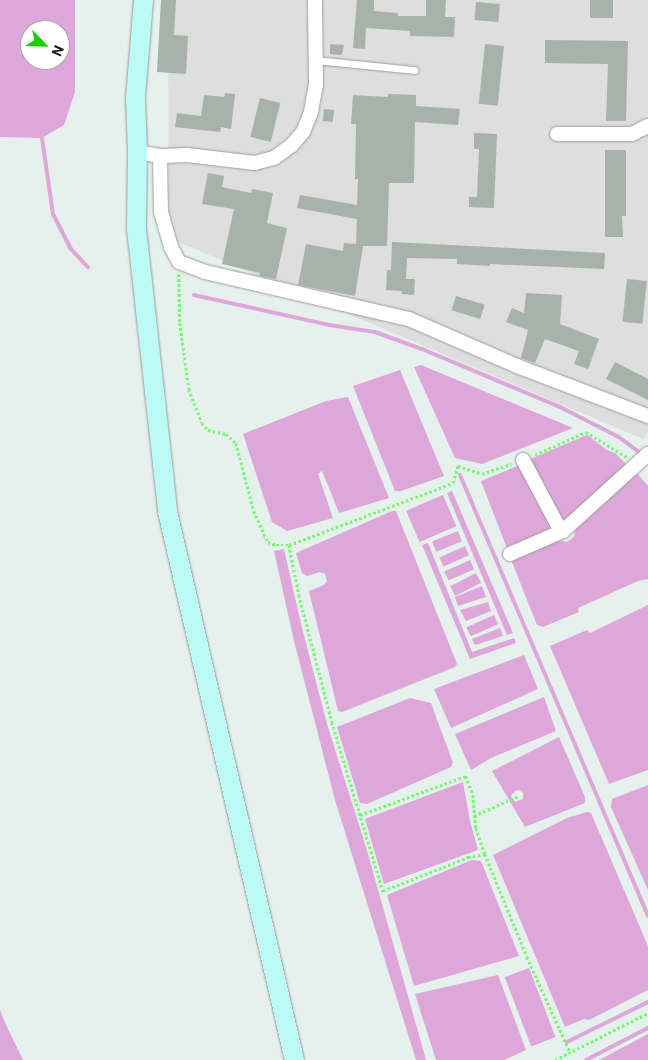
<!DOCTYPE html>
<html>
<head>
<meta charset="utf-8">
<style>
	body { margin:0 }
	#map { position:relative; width:648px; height:1060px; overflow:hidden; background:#e6f0ec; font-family:Roboto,sans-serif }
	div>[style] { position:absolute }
	.residential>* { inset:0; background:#dddedd }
	.water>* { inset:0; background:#dea7d9; transform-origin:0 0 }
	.stream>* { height:4px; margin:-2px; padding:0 2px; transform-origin:2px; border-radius:2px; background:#dea7d9 }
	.building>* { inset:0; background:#a6b2aa; transform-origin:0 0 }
	.path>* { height:2.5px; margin-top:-1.25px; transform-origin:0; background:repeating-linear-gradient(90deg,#72fa6e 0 2.5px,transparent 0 5px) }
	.roads { filter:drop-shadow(0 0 1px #9d9d9d) drop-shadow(0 0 1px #9d9d9d) }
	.lane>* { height:7px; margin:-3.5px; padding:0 3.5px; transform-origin:3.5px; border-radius:3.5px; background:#fff }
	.street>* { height:14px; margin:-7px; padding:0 7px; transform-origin:7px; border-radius:7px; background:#fff }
	.secondary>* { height:19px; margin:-9.5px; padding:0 9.5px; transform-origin:9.5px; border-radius:9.5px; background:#bbfaf5 }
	span { translate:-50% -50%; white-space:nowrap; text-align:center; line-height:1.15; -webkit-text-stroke:5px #fff; paint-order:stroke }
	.north { position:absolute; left:20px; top:20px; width:50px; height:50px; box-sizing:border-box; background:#fff; border:1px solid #a6a6a6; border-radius:50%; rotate:114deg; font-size:14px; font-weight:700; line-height:20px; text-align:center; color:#202020 }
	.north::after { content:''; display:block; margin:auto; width:18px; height:22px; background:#1bd000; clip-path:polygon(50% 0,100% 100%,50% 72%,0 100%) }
</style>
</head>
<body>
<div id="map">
	<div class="residential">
		<i style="clip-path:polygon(168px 0,648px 0,648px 432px,643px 439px,169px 238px)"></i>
	</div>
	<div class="water">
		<i style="clip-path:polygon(evenodd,0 0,75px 0,75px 92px,64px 125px,42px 138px,0 137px,0 0,30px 30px,60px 30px,60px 60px,30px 60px,30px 30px)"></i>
		<i style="clip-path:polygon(421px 365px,573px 428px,482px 464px,455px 458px,414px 367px)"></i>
		<i style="clip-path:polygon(400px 370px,444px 476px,401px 491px,395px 491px,353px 386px)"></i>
		<i style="clip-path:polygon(348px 397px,389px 498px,339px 513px,322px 471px,318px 474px,333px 518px,287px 531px,272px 522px,243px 434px,326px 401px)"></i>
		<i style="clip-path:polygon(587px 435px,607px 450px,615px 453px,627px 465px,569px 520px,558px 520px,526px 461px)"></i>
		<i style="clip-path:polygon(522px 464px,554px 524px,549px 532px,508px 551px,481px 481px)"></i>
		<i style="clip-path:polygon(636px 472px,648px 486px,648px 579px,638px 581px,578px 608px,579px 612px,543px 627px,537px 625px,510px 557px,554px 539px,567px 542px,574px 537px,576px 525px)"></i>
		<i style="clip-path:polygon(452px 491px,513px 633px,507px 635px,447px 493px)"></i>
		<i style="left:443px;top:495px;width:34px;height:40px;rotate:67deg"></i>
		<i style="clip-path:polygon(392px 511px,396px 511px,457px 664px,455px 667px,342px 712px,338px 711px,309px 591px,324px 585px,327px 581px,325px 574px,320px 572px,307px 576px,302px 573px,296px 553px)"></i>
		<i style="left:458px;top:531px;width:11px;height:28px;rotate:68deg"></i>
		<i style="clip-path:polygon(428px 543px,472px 652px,514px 638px,516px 643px,470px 659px,422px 545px)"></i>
		<i style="left:465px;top:546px;width:10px;height:28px;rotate:66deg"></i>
		<i style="clip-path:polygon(284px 549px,302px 628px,327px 724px,366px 847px,426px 1060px,416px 1060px,335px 800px,294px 641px,274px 551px)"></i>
		<i style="left:470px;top:560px;width:10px;height:28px;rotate:66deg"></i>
		<i style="left:476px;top:573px;width:11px;height:29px;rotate:63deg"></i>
		<i style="clip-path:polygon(482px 586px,486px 597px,458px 606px,455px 597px)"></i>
		<i style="clip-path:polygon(488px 602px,491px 611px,466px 621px,460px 610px)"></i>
		<i style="clip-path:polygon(648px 605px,648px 770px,609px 784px,550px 646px,587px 630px,590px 633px)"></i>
		<i style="left:494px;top:615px;width:10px;height:30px;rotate:66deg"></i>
		<i style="clip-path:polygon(500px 628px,503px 636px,475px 645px,472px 639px)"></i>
		<i style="clip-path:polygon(524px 655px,538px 689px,451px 728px,434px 689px)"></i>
		<i style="clip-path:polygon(544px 697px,556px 731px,491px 758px,471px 770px,455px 734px)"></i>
		<i style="clip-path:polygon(410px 698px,431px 703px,453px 763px,451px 767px,367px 804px,360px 803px,337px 727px)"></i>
		<i style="clip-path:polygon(evenodd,559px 737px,585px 797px,585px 803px,525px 827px,492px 771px,559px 737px,519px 790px,523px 793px,523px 799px,515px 802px,511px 796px,515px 791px,519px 790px)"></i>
		<i style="clip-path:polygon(463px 782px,470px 821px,478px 850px,384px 884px,365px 819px)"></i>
		<i style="clip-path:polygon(648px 785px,648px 890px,611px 807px,612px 799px)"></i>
		<i style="clip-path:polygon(587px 812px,591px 813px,648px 946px,648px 990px,589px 1020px,584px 1019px,565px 1027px,493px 855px,567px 818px)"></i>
		<i style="clip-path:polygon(472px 860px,481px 861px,519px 956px,414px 986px,387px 895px)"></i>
		<i style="left:529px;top:968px;width:74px;height:26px;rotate:69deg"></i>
		<i style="clip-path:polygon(498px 975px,526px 1050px,504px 1060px,436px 1060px,415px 994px)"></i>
		<i style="clip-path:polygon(0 1010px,6px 1025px,23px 1060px,0 1060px)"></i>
		<i style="clip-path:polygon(648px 1034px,648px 1060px,599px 1060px)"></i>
	</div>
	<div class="stream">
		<i style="left:42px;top:138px;width:77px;rotate:81.8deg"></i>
		<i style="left:53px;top:214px;width:39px;rotate:63deg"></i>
		<i style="left:71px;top:249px;width:25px;rotate:47deg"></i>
		<i style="left:194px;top:295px;width:138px;rotate:12.5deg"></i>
		<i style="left:329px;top:325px;width:47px;rotate:8.7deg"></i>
		<i style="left:375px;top:332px;width:50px;rotate:19.9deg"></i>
		<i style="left:422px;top:349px;width:150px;rotate:22.8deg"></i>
		<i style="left:560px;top:407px;width:66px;rotate:27deg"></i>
		<i style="left:619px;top:437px;width:30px;rotate:37deg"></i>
		<i style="left:460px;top:475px;width:479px;rotate:66.9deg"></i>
		<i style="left:567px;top:1042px;width:90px;rotate:-26.3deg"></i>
		<i style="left:586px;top:1060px;width:70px;rotate:-27.3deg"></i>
	</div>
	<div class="building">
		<i style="clip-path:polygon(161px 0,176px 0,174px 35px,188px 36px,186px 74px,157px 72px)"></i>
		<i style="clip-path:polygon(357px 0,374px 0,374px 11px,398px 13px,398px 16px,426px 16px,426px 0,446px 0,445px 17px,455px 17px,454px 37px,410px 36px,410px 31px,366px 28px,365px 49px,353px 48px)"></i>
		<i style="left:590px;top:0;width:23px;height:18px"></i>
		<i style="left:476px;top:2px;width:24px;height:18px;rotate:5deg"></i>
		<i style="clip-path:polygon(545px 40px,628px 41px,626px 121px,606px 121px,608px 64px,545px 63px)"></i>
		<i style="clip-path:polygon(330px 44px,344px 45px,342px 55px,330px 54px)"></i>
		<i style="left:485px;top:44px;width:19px;height:60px;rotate:6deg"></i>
		<i style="clip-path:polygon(225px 93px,235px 94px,231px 129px,221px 127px,220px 132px,175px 127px,177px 113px,201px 116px,204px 95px,224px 97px)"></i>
		<i style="clip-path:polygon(388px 94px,416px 95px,416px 106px,460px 109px,458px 125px,415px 122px,414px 183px,389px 183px,387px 246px,363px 246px,355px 296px,298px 285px,306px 244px,343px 251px,344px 243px,356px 244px,357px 219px,297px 208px,300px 195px,357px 205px,358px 179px,355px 179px,356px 124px,351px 124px,353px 95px,388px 97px)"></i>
		<i style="left:260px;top:98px;width:21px;height:40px;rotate:14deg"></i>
		<i style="left:324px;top:109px;width:10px;height:12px;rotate:6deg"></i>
		<i style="clip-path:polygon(474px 133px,497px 134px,494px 208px,469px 207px,469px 197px,477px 197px,479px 149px,474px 149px)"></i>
		<i style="clip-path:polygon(605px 150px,626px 150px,626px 216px,622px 216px,623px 237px,605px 237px)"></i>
		<i style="clip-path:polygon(208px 173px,224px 176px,222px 187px,251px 193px,252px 189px,273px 193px,267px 223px,287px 228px,276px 279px,259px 276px,260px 273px,222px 264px,234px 209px,202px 204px)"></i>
		<i style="clip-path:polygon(392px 242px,605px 253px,604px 269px,490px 264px,490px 266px,457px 264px,457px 259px,407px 258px,406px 279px,415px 279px,414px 295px,401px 294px,402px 291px,386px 290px,387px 270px,391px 270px)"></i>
		<i style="left:627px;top:279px;width:20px;height:43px;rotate:6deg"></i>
		<i style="clip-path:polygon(526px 293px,562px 295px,560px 324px,599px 339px,588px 369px,574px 364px,579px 351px,545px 339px,535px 363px,521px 358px,528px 330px,506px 322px,512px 308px,524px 313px)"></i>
		<i style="left:456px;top:296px;width:30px;height:15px;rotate:17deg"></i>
		<i style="clip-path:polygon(615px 362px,648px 379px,648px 400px,606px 379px)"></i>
	</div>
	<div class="path">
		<i style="left:179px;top:274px;width:49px;rotate:88.8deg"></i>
		<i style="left:180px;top:323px;width:67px;rotate:82.2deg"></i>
		<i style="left:189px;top:389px;width:36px;rotate:69deg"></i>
		<i style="left:202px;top:423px;width:9px;rotate:49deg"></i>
		<i style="left:208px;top:430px;width:18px;rotate:13deg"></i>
		<i style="left:226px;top:434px;width:13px;rotate:42deg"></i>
		<i style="left:236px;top:443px;width:70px;rotate:75.2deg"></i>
		<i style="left:254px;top:511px;width:34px;rotate:66deg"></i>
		<i style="left:268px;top:542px;width:9px;rotate:21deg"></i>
		<i style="left:276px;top:545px;width:13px"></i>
		<i style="left:289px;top:545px;width:175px;rotate:-20.7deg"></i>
		<i style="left:453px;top:483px;width:18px;rotate:-74deg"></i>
		<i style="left:458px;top:466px;width:25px;rotate:18deg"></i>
		<i style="left:482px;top:474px;width:31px;rotate:-19deg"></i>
		<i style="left:535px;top:455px;width:56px;rotate:-24.3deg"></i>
		<i style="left:586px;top:432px;width:48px;rotate:31.4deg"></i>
		<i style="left:289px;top:545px;width:51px;rotate:78.7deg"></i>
		<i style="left:299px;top:595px;width:131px;rotate:75.4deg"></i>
		<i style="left:332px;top:722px;width:177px;rotate:73.2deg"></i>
		<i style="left:383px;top:891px;width:92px;rotate:-21.8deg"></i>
		<i style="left:468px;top:857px;width:17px;rotate:-10deg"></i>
		<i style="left:360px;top:815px;width:113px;rotate:-20.2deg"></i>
		<i style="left:466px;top:776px;width:20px;rotate:70deg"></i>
		<i style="left:473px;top:795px;width:33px;rotate:85deg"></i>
		<i style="left:476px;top:828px;width:28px;rotate:71deg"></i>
		<i style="left:485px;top:854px;width:111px;rotate:67.8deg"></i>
		<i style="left:527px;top:957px;width:104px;rotate:65.6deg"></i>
		<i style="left:474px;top:816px;width:48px;rotate:-24.4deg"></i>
		<i style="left:555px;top:1060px;width:104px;rotate:-26.8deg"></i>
	</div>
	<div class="roads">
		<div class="lane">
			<i style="left:316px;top:60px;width:99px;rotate:5.8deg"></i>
		</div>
		<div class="street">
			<i style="left:557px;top:134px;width:75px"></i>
			<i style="left:632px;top:134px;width:18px;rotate:-27deg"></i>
			<i style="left:137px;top:152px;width:23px;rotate:10deg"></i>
			<i style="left:160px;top:156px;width:27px;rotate:-2deg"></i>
			<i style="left:187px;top:155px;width:68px;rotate:6.7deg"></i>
			<i style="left:255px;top:163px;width:20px;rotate:-15deg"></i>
			<i style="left:274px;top:158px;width:22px;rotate:-36deg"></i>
			<i style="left:292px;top:145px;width:17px;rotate:-50deg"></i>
			<i style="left:303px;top:132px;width:22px;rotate:-68deg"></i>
			<i style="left:311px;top:112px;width:27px;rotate:-80deg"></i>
			<i style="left:316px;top:85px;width:85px;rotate:-90.7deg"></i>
			<i style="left:160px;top:156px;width:56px;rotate:89deg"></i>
			<i style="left:161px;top:212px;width:36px;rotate:74deg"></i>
			<i style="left:171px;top:247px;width:17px;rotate:62deg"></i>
			<i style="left:179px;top:262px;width:28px;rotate:21deg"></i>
			<i style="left:205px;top:272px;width:209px;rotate:13deg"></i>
			<i style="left:409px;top:319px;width:118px;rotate:23.5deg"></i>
			<i style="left:517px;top:366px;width:140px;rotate:20.9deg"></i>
			<i style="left:523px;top:460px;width:72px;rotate:62deg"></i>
			<i style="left:557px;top:524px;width:9px;rotate:49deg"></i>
			<i style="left:510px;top:554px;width:58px;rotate:-23.5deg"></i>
			<i style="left:563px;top:531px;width:115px;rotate:-42.2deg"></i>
		</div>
		<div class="secondary">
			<i style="left:143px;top:0;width:97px;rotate:94.7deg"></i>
			<i style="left:135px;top:97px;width:55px;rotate:87.9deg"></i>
			<i style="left:137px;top:152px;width:76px;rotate:90.8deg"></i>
			<i style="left:136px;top:228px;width:285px;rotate:83.7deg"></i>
			<i style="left:167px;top:511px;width:563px;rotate:76.97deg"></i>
		</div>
	</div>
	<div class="north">N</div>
</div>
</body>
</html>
